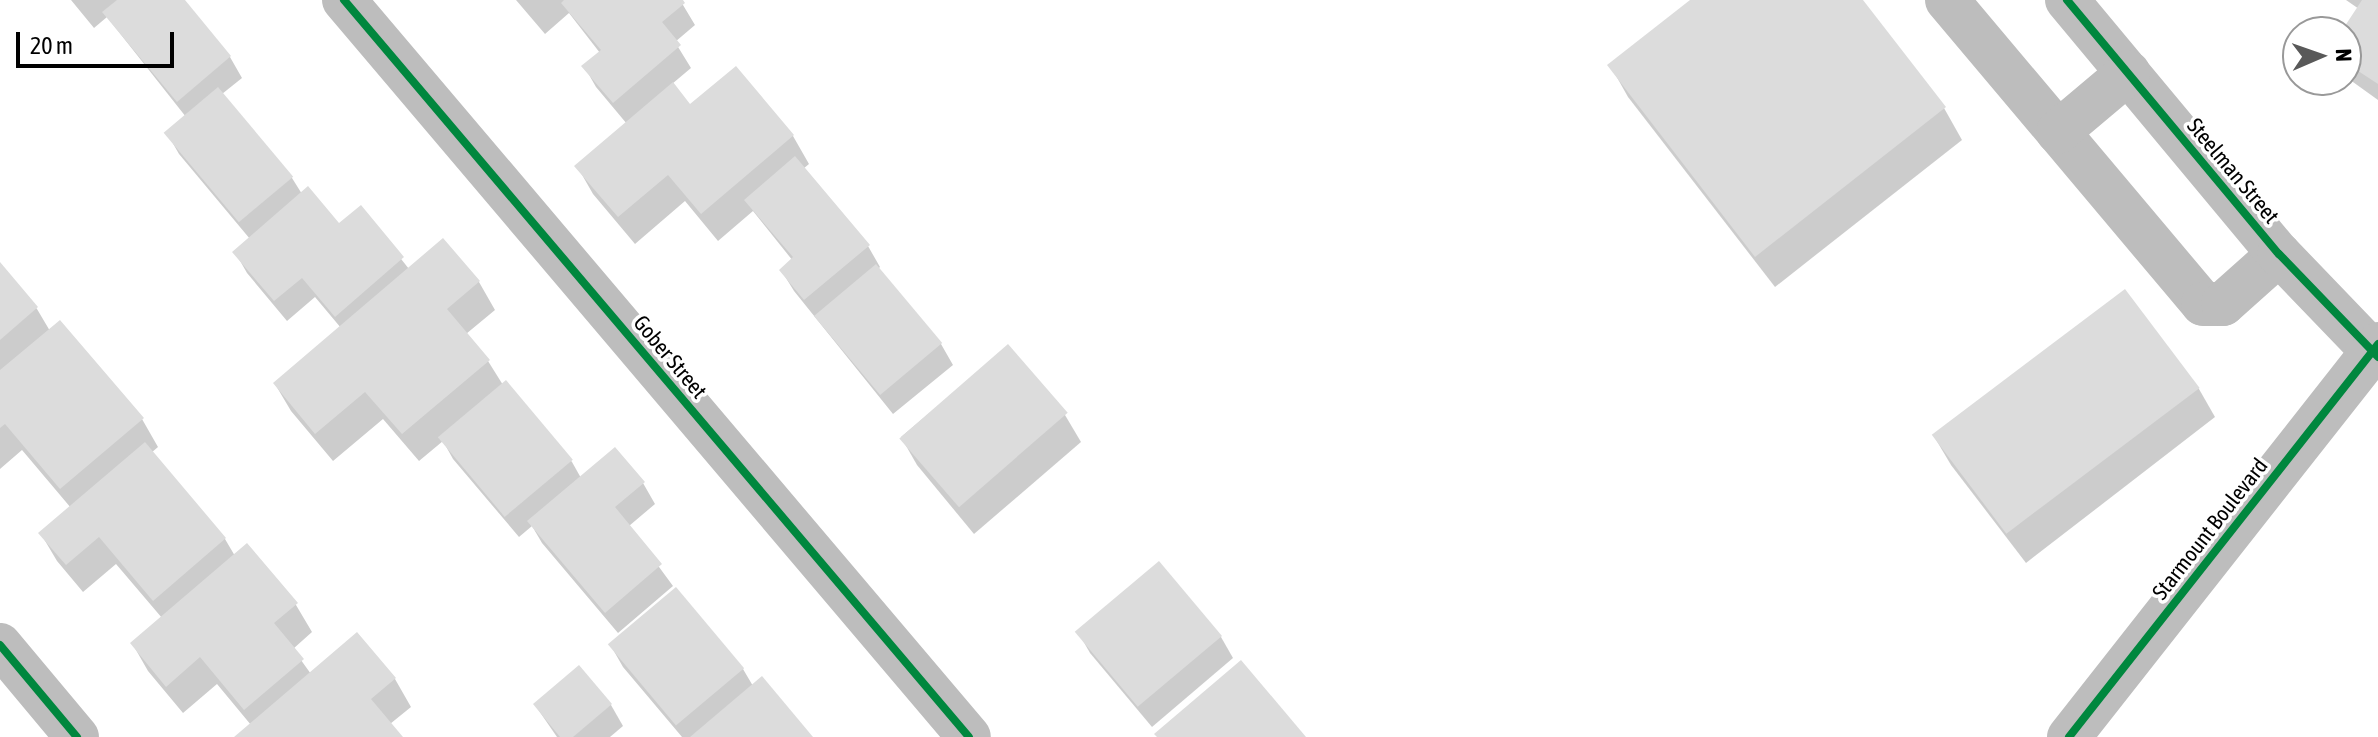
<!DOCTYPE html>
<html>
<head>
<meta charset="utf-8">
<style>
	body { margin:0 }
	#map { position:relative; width:2378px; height:737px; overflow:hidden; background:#fff; font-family:"Asap Condensed",sans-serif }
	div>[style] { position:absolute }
	.shadow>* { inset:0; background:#0003 }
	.building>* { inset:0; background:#dcdcdc; transform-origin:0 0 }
	.minor>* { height:44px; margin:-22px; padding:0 22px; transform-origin:22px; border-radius:22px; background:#bdbdbd }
	.cycleway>* { height:8px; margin:-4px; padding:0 4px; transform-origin:4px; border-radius:4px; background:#00873e }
	span { translate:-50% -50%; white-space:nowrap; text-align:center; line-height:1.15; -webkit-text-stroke:7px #fff; paint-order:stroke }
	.street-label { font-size:22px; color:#000 }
	.north { position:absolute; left:2282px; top:16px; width:80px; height:80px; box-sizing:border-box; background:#fff; border:2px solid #999; border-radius:50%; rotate:88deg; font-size:22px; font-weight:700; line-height:32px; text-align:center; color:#000 }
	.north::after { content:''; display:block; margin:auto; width:28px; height:36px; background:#595959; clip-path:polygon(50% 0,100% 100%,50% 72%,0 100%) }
	.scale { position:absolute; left:16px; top:32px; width:158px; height:36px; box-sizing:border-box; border:4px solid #000; border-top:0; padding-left:10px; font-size:24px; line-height:28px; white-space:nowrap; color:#000; -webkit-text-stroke:6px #fff; paint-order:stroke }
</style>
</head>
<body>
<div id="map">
	<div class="shadow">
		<i style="clip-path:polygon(71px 0,182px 0,230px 57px,242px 78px,222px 94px,292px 178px,302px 194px,339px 226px,360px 207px,409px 269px,443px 240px,479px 282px,495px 310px,466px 334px,488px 361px,503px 385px,505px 383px,572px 462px,581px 478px,643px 483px,655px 504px,629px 526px,673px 586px,618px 633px,542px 543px,532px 526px,519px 537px,453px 459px,443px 441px,419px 461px,383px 419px,333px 461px,291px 411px,275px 384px,341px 328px,315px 297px,287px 321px,247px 273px,235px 252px,250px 239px,179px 154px,167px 133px,186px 117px,107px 17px,94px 28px)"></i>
		<i style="clip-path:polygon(516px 0,680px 0,695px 25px,675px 42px,691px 68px,672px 84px,690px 107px,736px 68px,793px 136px,809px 164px,803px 169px,868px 246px,880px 267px,878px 269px,941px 344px,953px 365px,893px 414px,794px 291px,781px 270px,793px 261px,753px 211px,718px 241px,685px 201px,635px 244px,593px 194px,577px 166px,627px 124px,596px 87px,584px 66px,600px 53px,569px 13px,545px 34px)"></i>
		<i style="clip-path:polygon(1693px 0,1860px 0,1944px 108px,1962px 140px,1775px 287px,1628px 97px,1610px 65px)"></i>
		<i style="clip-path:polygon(2346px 0,2378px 0,2378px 100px,2346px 77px,2346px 32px,2343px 32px,2359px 9px)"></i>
		<i style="clip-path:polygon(0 265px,37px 309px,50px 331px,142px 419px,158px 447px,151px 453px,225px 539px,235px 556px,296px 605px,312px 632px,293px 649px,311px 674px,395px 679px,411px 707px,390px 724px,401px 737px,237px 737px,251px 725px,217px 684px,183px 713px,148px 671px,132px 643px,162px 618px,116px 564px,83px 592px,57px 561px,41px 534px,71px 508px,22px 450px,0 469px)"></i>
		<i style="clip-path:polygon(2125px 292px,2199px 389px,2215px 417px,2026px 563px,1951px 465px,1935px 438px)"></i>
		<i style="clip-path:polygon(1008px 347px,1065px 415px,1081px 442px,974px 534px,917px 465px,901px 437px)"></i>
		<i style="clip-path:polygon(1159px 564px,1221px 637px,1233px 658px,1152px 727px,1090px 653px,1078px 632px)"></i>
		<i style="clip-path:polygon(611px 646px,743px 669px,753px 686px,811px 737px,682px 737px,623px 667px)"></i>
		<i style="clip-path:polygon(535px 705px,611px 705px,623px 726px,610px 737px,557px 737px)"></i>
	</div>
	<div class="building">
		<i style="clip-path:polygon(117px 0,185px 0,231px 56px,177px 102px,102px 12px)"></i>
		<i style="clip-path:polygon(564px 0,683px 0,685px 3px,662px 22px,681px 45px,613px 103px,581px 66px,601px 50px,561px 3px)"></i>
		<i style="clip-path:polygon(1690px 0,1863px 0,1946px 107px,1755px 257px,1607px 65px)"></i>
		<i style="clip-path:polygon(2362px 0,2378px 0,2378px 84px,2346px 63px,2346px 32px,2341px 32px)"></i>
		<i style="clip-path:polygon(736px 66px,794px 135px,701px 214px,668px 175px,618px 217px,574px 166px,673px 82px,690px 104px)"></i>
		<i style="left:218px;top:87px;width:117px;height:71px;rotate:50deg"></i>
		<i style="clip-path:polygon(795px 156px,870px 245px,804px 300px,779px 270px,793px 257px,744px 200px)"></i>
		<i style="clip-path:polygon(308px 186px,339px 223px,361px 205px,404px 257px,335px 317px,302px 278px,274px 301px,232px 252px)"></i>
		<i style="clip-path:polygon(443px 238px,480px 281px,447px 309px,490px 360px,402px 434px,365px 392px,315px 434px,273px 383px)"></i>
		<i style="clip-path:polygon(0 262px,38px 307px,0 340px)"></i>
		<i style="left:876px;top:264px;width:103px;height:81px;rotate:50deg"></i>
		<i style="left:2125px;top:289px;width:124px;height:242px;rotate:53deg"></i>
		<i style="clip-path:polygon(60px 320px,144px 418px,60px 489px,5px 424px,0 428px,0 370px)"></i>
		<i style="left:1008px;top:344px;width:91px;height:144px;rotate:49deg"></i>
		<i style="left:506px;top:380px;width:104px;height:89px;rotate:50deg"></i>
		<i style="clip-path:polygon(145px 442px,226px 538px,153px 601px,99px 537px,66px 565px,38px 533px)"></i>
		<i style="clip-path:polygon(615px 447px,645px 482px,615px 507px,662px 564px,605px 613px,527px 521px)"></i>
		<i style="clip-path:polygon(247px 543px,298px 603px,274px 623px,304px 659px,244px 710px,200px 657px,166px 687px,130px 643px)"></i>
		<i style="left:1159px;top:561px;width:98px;height:110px;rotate:50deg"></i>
		<i style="left:676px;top:587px;width:106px;height:89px;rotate:50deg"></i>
		<i style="clip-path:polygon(357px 632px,396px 678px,371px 699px,403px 737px,234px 737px)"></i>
		<i style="clip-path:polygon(1241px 660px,1306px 737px,1157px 737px,1154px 734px)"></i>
		<i style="clip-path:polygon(579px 665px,612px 704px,573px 737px,560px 737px,533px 704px)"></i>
		<i style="clip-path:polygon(762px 676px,813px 737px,690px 737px)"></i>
	</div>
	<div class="minor">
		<i style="left:344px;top:0;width:966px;rotate:49.7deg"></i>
		<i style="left:1947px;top:0;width:397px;rotate:49.9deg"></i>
		<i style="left:2203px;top:304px;width:20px"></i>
		<i style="left:2223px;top:304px;width:75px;rotate:-41.8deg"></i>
		<i style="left:2067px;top:0;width:331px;rotate:50.2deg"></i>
		<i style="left:2279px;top:254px;width:143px;rotate:46.1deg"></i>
		<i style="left:2058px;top:132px;width:92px;rotate:-40.1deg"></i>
		<i style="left:0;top:645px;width:120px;rotate:50.1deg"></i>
		<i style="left:2069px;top:737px;width:500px;rotate:-51.8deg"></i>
	</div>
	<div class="cycleway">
		<i style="left:344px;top:0;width:966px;rotate:49.7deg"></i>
		<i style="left:2067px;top:0;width:331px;rotate:50.2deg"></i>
		<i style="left:2279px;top:254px;width:143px;rotate:46.1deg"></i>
		<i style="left:0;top:645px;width:120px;rotate:50.1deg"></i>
		<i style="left:2069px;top:737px;width:500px;rotate:-51.8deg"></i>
	</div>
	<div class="street-label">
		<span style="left:2233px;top:171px;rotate:50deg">Steelman Street</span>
		<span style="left:670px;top:357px;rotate:50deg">Gober Street</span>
		<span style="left:2210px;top:529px;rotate:-52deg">Starmount Boulevard</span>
	</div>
	<div class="north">N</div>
	<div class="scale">20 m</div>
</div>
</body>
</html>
